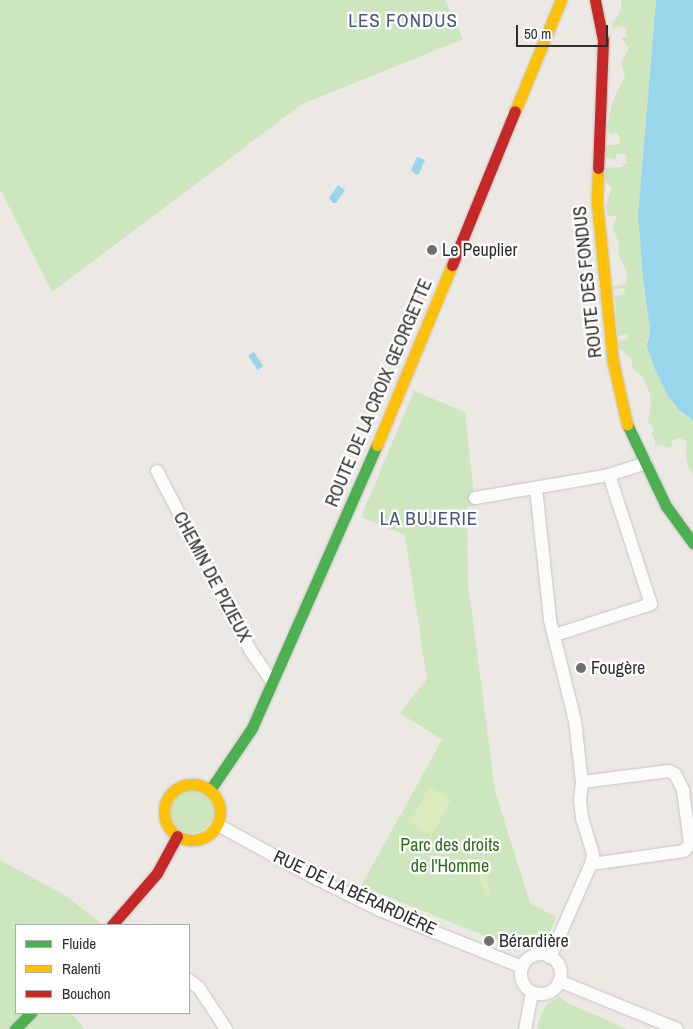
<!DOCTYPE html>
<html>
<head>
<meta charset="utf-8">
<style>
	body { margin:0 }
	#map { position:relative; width:693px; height:1029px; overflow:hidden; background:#ece8e4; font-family:"Archivo Narrow",sans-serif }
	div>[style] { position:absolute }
	.green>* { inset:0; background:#cee6be }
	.round { border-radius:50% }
	.pitch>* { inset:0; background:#d9eabb; transform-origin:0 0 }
	.water>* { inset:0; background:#99d6ec; transform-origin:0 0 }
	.roads { filter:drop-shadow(0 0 1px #c5c4c5) drop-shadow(0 0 1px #c5c4c5) }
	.street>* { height:12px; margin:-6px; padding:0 6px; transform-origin:6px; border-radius:6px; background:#fcfcfb }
	.street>.ring { margin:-6px; padding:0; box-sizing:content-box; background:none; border:12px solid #fcfcfb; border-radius:50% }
	.fast>* { height:11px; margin:-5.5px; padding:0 5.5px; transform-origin:5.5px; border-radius:5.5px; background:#4caf50 }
	.slow>* { height:11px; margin:-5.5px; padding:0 5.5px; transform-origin:5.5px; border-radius:5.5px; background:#ffc107 }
	.slow>.ring { margin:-5.5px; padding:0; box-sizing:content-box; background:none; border:11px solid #ffc107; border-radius:50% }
	.jam>* { height:11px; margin:-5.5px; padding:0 5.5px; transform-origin:5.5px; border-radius:5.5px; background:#c62828 }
	.dots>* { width:14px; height:14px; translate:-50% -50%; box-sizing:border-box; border:2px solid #fff; border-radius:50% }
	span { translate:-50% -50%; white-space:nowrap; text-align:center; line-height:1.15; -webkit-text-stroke:4.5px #fff; paint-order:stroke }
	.poi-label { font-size:18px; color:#2e2e2e }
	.left { translate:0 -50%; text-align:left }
	.street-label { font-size:18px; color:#2e2e2e }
	.park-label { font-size:18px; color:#2c6e1b }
	.neighbourhood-label { font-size:19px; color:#4d5680; letter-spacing:1px }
	.legend { position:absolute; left:15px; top:924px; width:175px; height:90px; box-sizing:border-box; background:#fff; border:1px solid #ababab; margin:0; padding:6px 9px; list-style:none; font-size:15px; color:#2e2e2e }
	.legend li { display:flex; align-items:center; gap:10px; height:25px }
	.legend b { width:25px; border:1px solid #ababab }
	.scale { position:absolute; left:516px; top:25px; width:92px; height:22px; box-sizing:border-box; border:2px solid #2e2e2e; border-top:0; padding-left:6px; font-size:15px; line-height:18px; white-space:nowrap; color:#2e2e2e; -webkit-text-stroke:4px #fff; paint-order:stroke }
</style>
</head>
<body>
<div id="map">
	<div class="green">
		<i style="clip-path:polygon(0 0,445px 0,463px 39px,302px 104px,52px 292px,0 189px)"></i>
		<i style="clip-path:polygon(621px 0,656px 0,638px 215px,643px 279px,650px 330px,647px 341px,654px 367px,667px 394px,683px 414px,693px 421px,693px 475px,686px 460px,687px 442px,680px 438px,671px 441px,673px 447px,668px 448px,659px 445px,654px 447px,656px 443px,651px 432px,654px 431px,651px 423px,648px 424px,651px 403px,649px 391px,643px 377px,633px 369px,631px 358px,617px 346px,619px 341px,628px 339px,627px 334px,618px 336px,615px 296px,625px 294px,624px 288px,614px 289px,611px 287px,626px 284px,627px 271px,618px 254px,619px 245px,613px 227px,617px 216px,608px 216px,606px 206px,611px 188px,605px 180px,605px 168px,623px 167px,623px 164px,627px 164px,626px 154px,616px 154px,616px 159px,605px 157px,605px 146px,620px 144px,618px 133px,610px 134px,607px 128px,612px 103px,625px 76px,621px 62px,629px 48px,621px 38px,627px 37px,626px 29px,623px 26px,613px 28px,612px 23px,618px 16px,618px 12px,621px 11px)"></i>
		<i style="clip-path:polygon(414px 391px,465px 412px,475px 505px,467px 507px,468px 582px,495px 791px,530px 903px,556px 917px,548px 938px,538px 947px,525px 949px,507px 945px,361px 886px,442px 740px,400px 713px,427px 679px,405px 535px,361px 517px)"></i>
		<i class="round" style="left:170px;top:789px;width:44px;height:44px"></i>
		<i style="clip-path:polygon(0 860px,68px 897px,103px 925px,16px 925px,16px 1013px,71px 1013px,85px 1029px,0 1029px)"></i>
		<i style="clip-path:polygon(560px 997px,568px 1003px,627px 1029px,538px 1029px,538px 1022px,547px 1004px)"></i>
	</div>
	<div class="pitch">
		<i style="left:429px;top:787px;width:26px;height:41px;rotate:29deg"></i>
		<i style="clip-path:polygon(483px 873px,491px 894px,486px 896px,479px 875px)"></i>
	</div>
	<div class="water">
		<i style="clip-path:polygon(656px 0,693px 0,693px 421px,678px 409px,667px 394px,654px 367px,647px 346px,650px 330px,643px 279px,638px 215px)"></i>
		<i style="clip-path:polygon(417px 157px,425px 160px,419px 174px,416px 175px,411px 170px)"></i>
		<i style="clip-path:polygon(338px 185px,345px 190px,336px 203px,333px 203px,329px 198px)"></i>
		<i style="left:254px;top:352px;width:17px;height:7px;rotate:57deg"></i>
	</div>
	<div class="roads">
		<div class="street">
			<i style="left:157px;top:471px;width:202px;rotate:62.5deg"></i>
			<i style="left:250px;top:650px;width:38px;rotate:55deg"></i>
			<i style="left:536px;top:488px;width:133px;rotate:83.9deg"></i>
			<i style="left:550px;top:620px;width:104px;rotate:76.1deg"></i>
			<i style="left:575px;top:721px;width:61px;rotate:83.5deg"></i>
			<i style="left:582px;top:782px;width:19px;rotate:96deg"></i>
			<i style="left:580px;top:801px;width:17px;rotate:83deg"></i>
			<i style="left:582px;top:818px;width:39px;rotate:73deg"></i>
			<i style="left:593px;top:855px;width:9px;rotate:103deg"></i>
			<i style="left:591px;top:864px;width:102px;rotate:113.8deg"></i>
			<i style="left:475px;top:498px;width:136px;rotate:-9.7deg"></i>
			<i style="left:609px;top:475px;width:39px;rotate:-18deg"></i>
			<i style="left:555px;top:635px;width:101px;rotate:-17.9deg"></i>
			<i style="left:651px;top:604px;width:136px;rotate:-108deg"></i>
			<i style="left:582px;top:782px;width:88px;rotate:-7.2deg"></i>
			<i style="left:669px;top:771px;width:7px;rotate:27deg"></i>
			<i style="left:675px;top:774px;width:18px;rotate:63deg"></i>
			<i style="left:683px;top:790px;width:54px;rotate:82.6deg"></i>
			<i style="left:690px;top:844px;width:9px;rotate:131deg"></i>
			<i style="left:684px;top:851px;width:94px;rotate:172deg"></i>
			<i style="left:218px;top:825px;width:108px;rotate:28.7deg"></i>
			<i style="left:313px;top:877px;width:77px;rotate:26.2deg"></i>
			<i style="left:382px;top:911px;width:151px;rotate:21.8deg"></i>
			<i class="ring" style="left:521px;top:954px;width:28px;height:28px"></i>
			<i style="left:189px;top:980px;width:13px;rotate:39deg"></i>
			<i style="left:199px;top:988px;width:49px;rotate:56.6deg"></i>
			<i style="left:559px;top:981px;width:127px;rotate:22.1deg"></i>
			<i style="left:525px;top:1029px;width:37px;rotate:-79deg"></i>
		</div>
		<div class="fast">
			<i style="left:627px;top:424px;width:91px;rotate:64.6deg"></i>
			<i style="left:666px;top:506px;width:46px;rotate:53.9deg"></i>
			<i style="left:210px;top:790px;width:75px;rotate:-55.9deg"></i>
			<i style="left:252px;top:728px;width:309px;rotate:-66.2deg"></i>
			<i style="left:15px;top:1029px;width:23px;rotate:-45deg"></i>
		</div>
		<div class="slow">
			<i style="left:515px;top:111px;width:120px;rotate:-67.5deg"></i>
			<i style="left:598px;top:168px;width:35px;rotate:92deg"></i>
			<i style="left:597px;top:203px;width:160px;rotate:84.3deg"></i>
			<i style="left:613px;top:362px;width:64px;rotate:77.3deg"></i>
			<i style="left:377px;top:445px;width:195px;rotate:-67.4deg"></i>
			<i class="ring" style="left:164px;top:784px;width:45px;height:45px"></i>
		</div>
		<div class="jam">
			<i style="left:595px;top:0;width:41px;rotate:78.7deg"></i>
			<i style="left:603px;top:40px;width:128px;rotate:92.2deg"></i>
			<i style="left:452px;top:265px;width:166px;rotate:-67.8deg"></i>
			<i style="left:112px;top:925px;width:69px;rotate:-49.1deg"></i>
			<i style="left:157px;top:873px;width:42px;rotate:-61.6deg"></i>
		</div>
	</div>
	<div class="dots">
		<i style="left:432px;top:250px;background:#706f6e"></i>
		<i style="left:581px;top:668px;background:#706f6e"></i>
		<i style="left:489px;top:941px;background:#706f6e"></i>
	</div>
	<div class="poi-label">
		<span class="left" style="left:442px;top:250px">Le Peuplier</span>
		<span class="left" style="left:591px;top:668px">Fougère</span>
		<span class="left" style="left:499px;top:941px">Bérardière</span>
	</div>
	<div class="street-label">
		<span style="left:588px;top:282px;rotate:-96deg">ROUTE DES FONDUS</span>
		<span style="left:379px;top:393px;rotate:-67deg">ROUTE DE LA CROIX GEORGETTE</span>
		<span style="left:212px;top:577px;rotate:62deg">CHEMIN DE PIZIEUX</span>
		<span style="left:355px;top:893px;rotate:25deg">RUE DE LA BÉRARDIÈRE</span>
	</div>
	<div class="park-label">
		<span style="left:450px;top:856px">Parc des droits<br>de l'Homme</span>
	</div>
	<div class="neighbourhood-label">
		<span style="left:403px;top:21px">LES FONDUS</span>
		<span style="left:429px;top:519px">LA BUJERIE</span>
	</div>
	<ul class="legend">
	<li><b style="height:6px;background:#4caf50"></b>Fluide</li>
	<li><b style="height:6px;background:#ffc107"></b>Ralenti</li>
	<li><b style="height:6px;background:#c62828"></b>Bouchon</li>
	</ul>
	<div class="scale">50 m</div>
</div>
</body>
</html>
